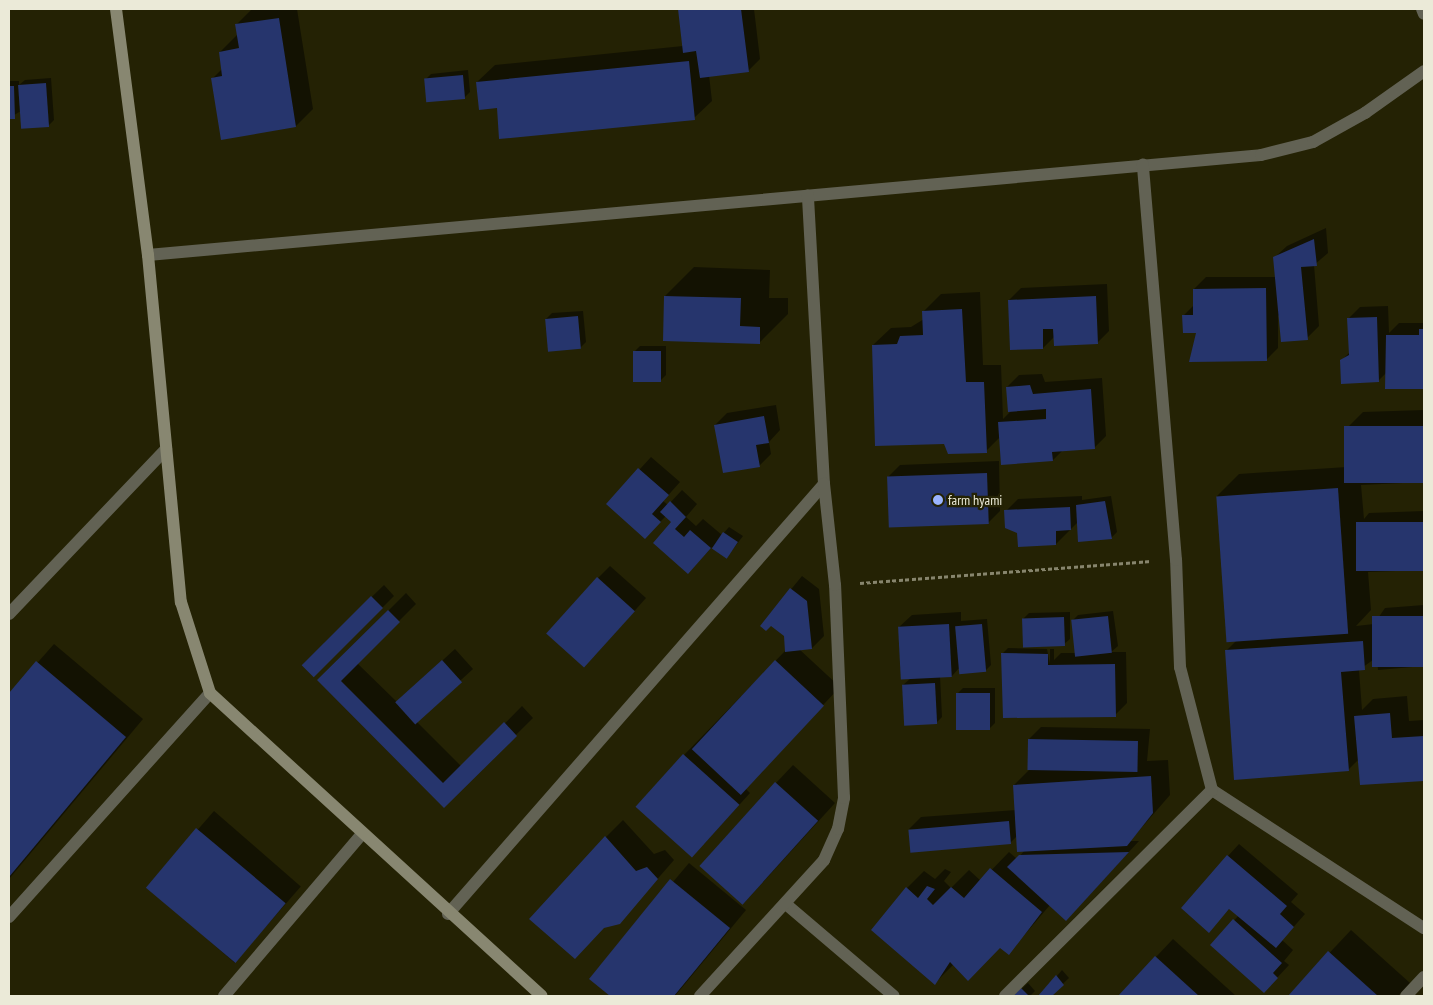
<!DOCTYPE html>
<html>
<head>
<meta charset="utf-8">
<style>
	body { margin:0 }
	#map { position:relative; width:1433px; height:1005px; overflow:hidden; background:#242204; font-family:"PT Sans Narrow",sans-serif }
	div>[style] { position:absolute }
	.shadow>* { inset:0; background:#0007; transform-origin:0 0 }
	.building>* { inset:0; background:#26356d; transform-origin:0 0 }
	.path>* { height:3px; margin-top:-1.5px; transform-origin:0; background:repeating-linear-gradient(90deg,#87856d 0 4px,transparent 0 6.5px) }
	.street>* { height:12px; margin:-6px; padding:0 6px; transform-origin:6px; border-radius:6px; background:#626254 }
	.secondary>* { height:12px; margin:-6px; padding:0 6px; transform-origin:6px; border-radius:6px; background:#888771 }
	.dots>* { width:14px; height:14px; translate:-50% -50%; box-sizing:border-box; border:2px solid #242204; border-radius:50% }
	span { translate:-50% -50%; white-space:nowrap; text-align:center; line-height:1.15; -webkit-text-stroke:4.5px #242204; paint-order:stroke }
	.poi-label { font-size:14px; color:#ebead8 }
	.left { translate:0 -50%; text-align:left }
	.frame { position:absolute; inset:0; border:10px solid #ebead8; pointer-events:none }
</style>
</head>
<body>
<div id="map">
	<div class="shadow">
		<i style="clip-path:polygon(252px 9px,297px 9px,313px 109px,296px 126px,212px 79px,223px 68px,220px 52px,238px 34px,236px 25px)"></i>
		<i style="clip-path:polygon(679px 9px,754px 9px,760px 59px,748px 71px,709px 75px,712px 101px,694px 118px,498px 107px,477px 82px,495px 65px,683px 46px)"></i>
		<i style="clip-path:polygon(468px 70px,470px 92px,464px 98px,425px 80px,431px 74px)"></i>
		<i style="clip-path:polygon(51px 78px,54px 120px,48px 126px,21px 111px,9px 118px,9px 81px,19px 81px,19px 85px,25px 80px)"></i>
		<i style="clip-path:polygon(1326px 228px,1328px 253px,1314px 265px,1319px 326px,1307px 338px,1278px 315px,1278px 348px,1266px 360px,1190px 360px,1197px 332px,1184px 315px,1194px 305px,1194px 289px,1206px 277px,1276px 277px,1274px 258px,1287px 246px)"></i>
		<i style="clip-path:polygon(694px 267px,770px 270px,769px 298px,788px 298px,788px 314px,759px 343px,665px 296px)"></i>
		<i style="clip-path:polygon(1107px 284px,1109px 331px,1097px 343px,1055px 336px,1043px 348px,1009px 300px,1021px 288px)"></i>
		<i style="clip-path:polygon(980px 292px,983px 365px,1001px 365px,1003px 419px,1012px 410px,1007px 387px,1019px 375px,1042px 374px,1045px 382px,1102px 378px,1106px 436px,1094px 448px,1063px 450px,1053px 460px,1000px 437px,986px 451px,945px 443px,873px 345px,891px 328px,911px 327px,924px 319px,924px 311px,941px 294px)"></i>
		<i style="clip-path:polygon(1388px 306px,1389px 333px,1399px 323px,1424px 323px,1424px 388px,1387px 387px,1387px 372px,1378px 381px,1341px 361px,1350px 352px,1348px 319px,1360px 307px)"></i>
		<i style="clip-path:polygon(583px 311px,586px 342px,580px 348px,546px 319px,552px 313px)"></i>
		<i style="clip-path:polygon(640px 346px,666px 346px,666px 375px,660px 381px,634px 352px)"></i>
		<i style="clip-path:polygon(776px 405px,780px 430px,769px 442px,771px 454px,759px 466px,715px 425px,727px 413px)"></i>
		<i style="clip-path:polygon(1424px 410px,1424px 482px,1361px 485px,1364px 519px,1369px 513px,1424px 511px,1424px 570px,1368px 572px,1371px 610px,1356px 626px,1374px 624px,1385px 608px,1424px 605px,1424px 666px,1378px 670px,1377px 657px,1359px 670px,1362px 710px,1373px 699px,1407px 696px,1409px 721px,1424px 720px,1424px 780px,1361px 784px,1359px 759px,1348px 770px,1226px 651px,1237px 640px,1217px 496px,1239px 474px,1347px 467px,1345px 430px,1363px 412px)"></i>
		<i style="clip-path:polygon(651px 457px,680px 482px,663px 501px,668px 505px,682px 490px,697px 504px,686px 517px,696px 526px,703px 519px,722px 535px,729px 527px,743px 536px,727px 557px,712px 547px,688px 573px,654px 543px,673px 522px,666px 516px,645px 537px,608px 504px)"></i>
		<i style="clip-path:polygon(999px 461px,1000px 511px,988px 523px,888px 477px,900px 465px)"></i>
		<i style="clip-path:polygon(1082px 496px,1082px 500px,1111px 496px,1117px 532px,1111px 538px,1078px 522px,1056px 544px,1018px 532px,1006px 511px,1018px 499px)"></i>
		<i style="clip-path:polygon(610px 566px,646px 598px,596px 654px,598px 578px)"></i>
		<i style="clip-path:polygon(802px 576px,819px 589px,824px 636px,812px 648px,799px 649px,840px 687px,745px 788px,750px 793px,704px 844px,684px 755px,786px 650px,785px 635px,771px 625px,761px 626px)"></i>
		<i style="clip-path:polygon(384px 585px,394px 596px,382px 608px,303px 664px)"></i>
		<i style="clip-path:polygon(406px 593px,416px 604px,357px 663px,397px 702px,455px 649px,473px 669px,416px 721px,462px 767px,522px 706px,533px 718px,444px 806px,319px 680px)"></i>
		<i style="clip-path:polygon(1113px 611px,1118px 646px,1111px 652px,1126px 652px,1127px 703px,1115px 715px,1002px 654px,1008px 648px,1047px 649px,1050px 664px,1050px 649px,1054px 649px,1054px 660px,1061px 653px,1076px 653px,1072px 621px,1078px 615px)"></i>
		<i style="clip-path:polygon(961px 612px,961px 621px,987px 619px,991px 665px,985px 671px,960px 667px,952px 676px,940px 676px,942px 717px,936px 723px,903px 685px,911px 678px,899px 627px,912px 615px)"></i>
		<i style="clip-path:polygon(1070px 612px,1070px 639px,1064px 644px,1023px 619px,1029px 613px)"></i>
		<i style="clip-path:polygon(54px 644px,143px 719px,9px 879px,9px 695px)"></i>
		<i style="clip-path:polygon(963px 688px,995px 688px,995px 723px,989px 729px,958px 693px)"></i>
		<i style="clip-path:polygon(1041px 727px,1150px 729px,1147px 761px,1168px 760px,1170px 795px,1130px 841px,1139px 841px,1078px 907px,1050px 905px,1009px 953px,1000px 947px,954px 964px,935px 983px,907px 888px,924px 871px,935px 879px,945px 869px,951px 872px,944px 881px,951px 888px,969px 870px,981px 881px,1009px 852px,1017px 859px,1025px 850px,1017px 836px,1010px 843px,909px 829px,921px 817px,1016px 810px,1014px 785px,1029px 770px,1029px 739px)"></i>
		<i style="clip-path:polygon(793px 765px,835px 803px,744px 903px,776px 783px)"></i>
		<i style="left:214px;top:811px;width:115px;height:101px;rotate:41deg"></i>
		<i style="clip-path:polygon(623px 820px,654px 854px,665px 850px,674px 860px,619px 923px,605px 927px,606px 837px)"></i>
		<i style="clip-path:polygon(1239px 844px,1298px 894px,1291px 902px,1305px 914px,1282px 940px,1293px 950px,1284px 961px,1289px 965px,1275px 980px,1212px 945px,1239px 915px,1230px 908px,1209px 931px,1228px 856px)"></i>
		<i style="clip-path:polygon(689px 863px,746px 910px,675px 996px,612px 996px,591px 979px)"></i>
		<i style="clip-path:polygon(1351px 930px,1410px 983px,1398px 996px,1289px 996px)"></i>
		<i style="clip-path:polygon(1173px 939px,1236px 996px,1119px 996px)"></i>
		<i style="clip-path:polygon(1062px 970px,1069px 978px,1050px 996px,1040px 996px)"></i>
		<i style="clip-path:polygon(1028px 983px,1035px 991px,1030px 996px,1014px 996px)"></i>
	</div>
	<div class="building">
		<i style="clip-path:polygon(678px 9px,741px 9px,749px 72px,700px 78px,696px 51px,683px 53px)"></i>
		<i style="clip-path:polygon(279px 18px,296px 127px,221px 140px,211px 78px,222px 76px,219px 52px,239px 48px,235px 24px)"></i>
		<i style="clip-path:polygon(689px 61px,695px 120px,499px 139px,497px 108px,479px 110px,476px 82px)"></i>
		<i style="left:463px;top:75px;width:24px;height:39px;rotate:85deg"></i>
		<i style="left:46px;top:83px;width:44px;height:28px;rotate:86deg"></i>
		<i style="clip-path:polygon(9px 86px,14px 86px,15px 119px,9px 119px)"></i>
		<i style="clip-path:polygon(1314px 239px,1317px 266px,1301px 267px,1308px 340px,1281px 342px,1273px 257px)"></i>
		<i style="clip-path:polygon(1266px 288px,1267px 361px,1189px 362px,1196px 333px,1183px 333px,1182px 315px,1193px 315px,1193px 289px)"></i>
		<i style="clip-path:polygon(664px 296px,741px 298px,740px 326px,760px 327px,760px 344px,663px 341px)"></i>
		<i style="clip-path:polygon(1096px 296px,1098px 344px,1054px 346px,1053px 329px,1043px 329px,1043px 349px,1010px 350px,1008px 300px)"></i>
		<i style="clip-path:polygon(962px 309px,966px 382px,984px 382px,987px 453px,948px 454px,944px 444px,875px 446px,872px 345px,897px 344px,900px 336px,923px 335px,922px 311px)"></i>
		<i style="left:578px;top:316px;width:33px;height:33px;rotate:85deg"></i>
		<i style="clip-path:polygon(1377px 317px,1379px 382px,1341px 384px,1340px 360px,1349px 355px,1347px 318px)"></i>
		<i style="clip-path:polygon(1419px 329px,1424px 329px,1424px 389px,1385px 389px,1386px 335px,1419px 335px)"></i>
		<i style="left:633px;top:351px;width:28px;height:31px"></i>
		<i style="clip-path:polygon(1030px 385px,1033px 394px,1091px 389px,1095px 449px,1052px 452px,1053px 461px,1001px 465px,998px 422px,1046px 419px,1046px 409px,1008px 412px,1006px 387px)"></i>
		<i style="clip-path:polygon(764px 416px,769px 443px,756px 445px,760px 467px,723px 473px,714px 425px)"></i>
		<i style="left:1424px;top:426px;width:57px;height:80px;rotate:90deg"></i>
		<i style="clip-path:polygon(638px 468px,669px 495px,652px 514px,661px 522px,645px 539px,606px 504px)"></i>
		<i style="left:987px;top:473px;width:51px;height:100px;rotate:88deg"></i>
		<i style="left:1338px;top:488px;width:146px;height:122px;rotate:86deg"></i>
		<i style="clip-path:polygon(670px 501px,686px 517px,675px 529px,684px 537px,690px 530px,711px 548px,688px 574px,653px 543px,671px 522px,660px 512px)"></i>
		<i style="clip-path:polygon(1105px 501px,1112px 539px,1078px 542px,1076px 505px)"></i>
		<i style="clip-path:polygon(1070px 507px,1071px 530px,1056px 531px,1056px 545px,1018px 547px,1017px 533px,1005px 528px,1004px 510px)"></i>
		<i style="left:1424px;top:522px;width:49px;height:68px;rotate:90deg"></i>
		<i style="left:723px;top:532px;width:18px;height:20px;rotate:34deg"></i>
		<i style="left:597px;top:577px;width:51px;height:76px;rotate:42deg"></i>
		<i style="clip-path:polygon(790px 588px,807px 601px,812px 649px,785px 652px,784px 636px,771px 626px,766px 631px,760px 626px)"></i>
		<i style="left:371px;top:596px;width:17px;height:98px;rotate:45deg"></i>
		<i style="clip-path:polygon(388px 610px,400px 622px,341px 681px,443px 783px,504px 722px,517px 736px,444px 808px,317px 680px)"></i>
		<i style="left:1108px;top:616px;width:37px;height:37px;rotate:84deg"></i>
		<i style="left:1424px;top:616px;width:51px;height:52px;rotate:90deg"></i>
		<i style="left:1064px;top:617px;width:29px;height:42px;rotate:88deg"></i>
		<i style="left:949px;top:624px;width:53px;height:51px;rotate:87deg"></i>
		<i style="left:982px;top:624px;width:48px;height:27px;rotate:85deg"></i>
		<i style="clip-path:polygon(1363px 641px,1365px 670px,1341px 672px,1349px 771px,1234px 780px,1225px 650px)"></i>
		<i style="clip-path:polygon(1001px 653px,1048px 654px,1048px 665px,1115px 664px,1116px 717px,1003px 718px)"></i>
		<i style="left:442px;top:660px;width:30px;height:63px;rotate:48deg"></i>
		<i style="left:775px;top:660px;width:67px;height:122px;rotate:43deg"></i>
		<i style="clip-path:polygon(36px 661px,126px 737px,9px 877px,9px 693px)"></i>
		<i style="left:935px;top:683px;width:41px;height:33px;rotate:87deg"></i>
		<i style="left:956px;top:693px;width:34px;height:37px"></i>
		<i style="clip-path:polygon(1390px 713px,1392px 738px,1424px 736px,1424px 781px,1360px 785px,1354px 716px)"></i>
		<i style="left:1028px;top:739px;width:110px;height:31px;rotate:1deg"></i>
		<i style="left:683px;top:754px;width:76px;height:71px;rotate:42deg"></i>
		<i style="clip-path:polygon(1151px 776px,1153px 813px,1127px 846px,1017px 852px,1013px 785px)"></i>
		<i style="left:775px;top:782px;width:58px;height:113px;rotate:42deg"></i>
		<i style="left:1009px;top:821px;width:23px;height:101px;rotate:85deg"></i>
		<i style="left:196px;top:828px;width:117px;height:78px;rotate:40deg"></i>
		<i style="clip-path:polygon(605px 836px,636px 871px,647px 867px,658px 879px,620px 924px,604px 928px,575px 959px,529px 919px)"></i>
		<i style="clip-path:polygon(1129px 852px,1066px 921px,1007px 867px,1019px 855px)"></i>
		<i style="clip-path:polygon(1227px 855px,1287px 906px,1280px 914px,1294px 927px,1276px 948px,1229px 909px,1209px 933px,1181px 908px)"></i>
		<i style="clip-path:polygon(990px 868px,1042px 912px,1009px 955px,1000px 948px,968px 981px,950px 962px,935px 985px,871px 930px,906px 887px,918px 898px,927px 886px,935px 889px,927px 899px,933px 905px,951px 887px,964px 898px)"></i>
		<i style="clip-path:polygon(670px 879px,730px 928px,674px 996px,610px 996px,589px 979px)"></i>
		<i style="clip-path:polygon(1233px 919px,1282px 963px,1273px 973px,1278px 978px,1264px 993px,1210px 945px)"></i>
		<i style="clip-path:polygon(1328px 951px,1378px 996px,1288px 996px)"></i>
		<i style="clip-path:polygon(1155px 956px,1199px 996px,1118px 996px)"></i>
		<i style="clip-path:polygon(1056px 975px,1064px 985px,1052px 996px,1038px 996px)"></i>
		<i style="clip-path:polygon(1021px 988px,1029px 996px,1013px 996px)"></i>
	</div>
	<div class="path">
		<i style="left:860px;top:583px;width:292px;rotate:-4.3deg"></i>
	</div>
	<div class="street">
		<i style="left:1422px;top:9px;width:5px;rotate:68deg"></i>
		<i style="left:148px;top:255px;width:1117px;rotate:-5.13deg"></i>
		<i style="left:1261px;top:155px;width:54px;rotate:-14deg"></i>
		<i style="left:1313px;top:142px;width:60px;rotate:-29.1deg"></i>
		<i style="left:1365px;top:113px;width:72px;rotate:-35.4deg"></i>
		<i style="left:9px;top:614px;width:228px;rotate:-46.4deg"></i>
		<i style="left:1212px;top:790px;width:253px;rotate:33.1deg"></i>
		<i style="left:787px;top:905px;width:140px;rotate:40.4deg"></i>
		<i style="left:448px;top:914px;width:571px;rotate:-48.83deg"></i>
		<i style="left:824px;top:484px;width:289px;rotate:-93.2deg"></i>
		<i style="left:9px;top:917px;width:301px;rotate:-48.1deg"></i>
		<i style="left:224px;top:996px;width:213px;rotate:-49.6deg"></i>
		<i style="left:700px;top:996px;width:184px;rotate:-47.6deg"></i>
		<i style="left:824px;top:860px;width:34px;rotate:-66deg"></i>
		<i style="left:838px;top:829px;width:32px;rotate:-79deg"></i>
		<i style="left:844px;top:798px;width:213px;rotate:-92.4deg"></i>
		<i style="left:835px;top:585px;width:102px;rotate:-96.2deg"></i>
		<i style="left:1005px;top:996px;width:292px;rotate:-44.9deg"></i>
		<i style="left:1212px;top:790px;width:127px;rotate:-104.6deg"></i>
		<i style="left:1180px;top:667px;width:107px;rotate:-92.1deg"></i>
		<i style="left:1176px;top:560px;width:397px;rotate:-94.8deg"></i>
		<i style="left:1406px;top:996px;width:26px;rotate:-47deg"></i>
	</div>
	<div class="secondary">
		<i style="left:116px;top:9px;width:248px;rotate:82.6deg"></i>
		<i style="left:148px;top:255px;width:349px;rotate:84.6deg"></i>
		<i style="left:181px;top:602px;width:96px;rotate:72.3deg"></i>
		<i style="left:210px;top:693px;width:449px;rotate:42.4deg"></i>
	</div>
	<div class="dots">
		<i style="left:938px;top:500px;background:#9bb4fd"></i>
	</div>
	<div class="poi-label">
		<span class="left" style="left:948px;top:500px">farm hyami</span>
	</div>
	<div class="frame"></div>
</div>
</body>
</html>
